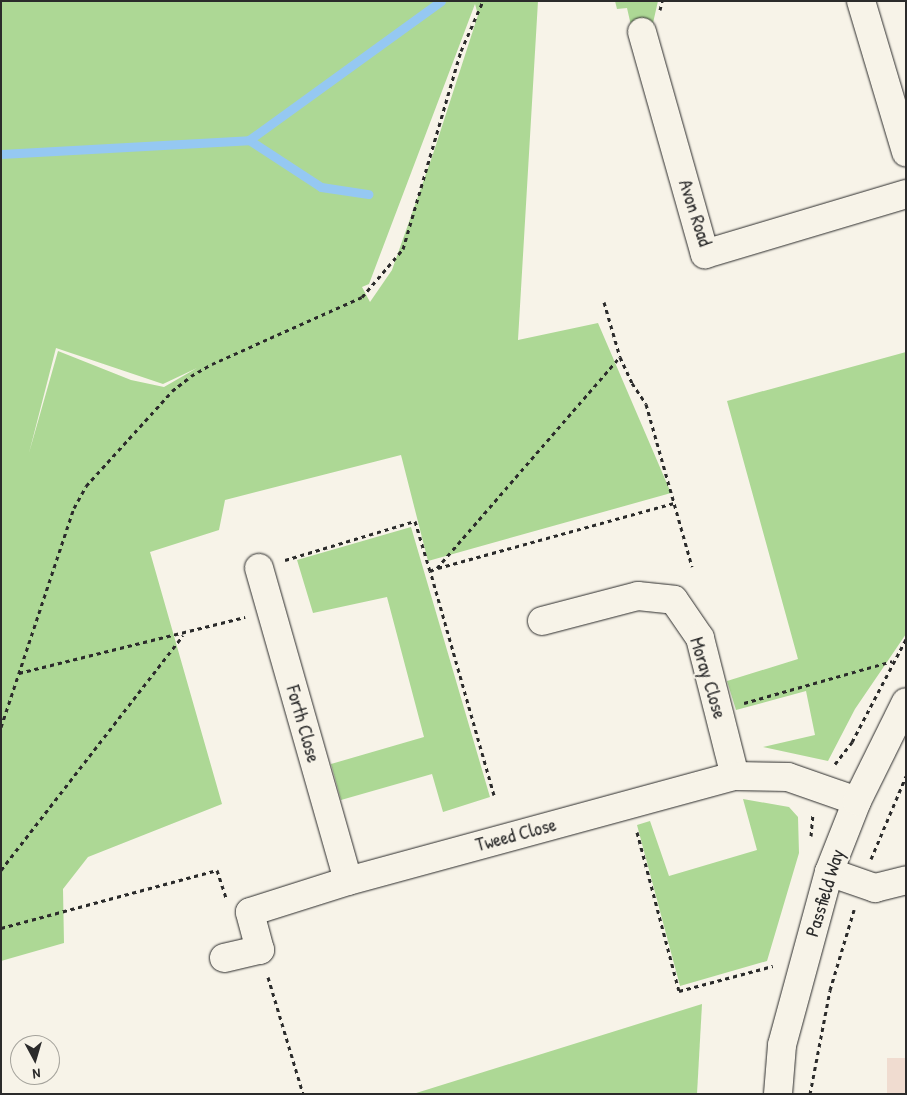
<!DOCTYPE html>
<html>
<head>
<meta charset="utf-8">
<style>
	body { margin:0 }
	#map { position:relative; width:907px; height:1095px; overflow:hidden; background:#f7f3e8; font-family:"Patrick Hand",sans-serif }
	div>[style] { position:absolute }
	.built>* { inset:0; background:#f0dcd0; transform-origin:0 0 }
	.green>* { inset:0; background:#add895 }
	.stream>* { height:9px; margin:-4.5px; padding:0 4.5px; transform-origin:4.5px; border-radius:4.5px; background:#95c8f2 }
	.path>* { height:3px; margin-top:-1.5px; transform-origin:0; background:repeating-linear-gradient(90deg,#2b2b2b 0 4px,transparent 0 8px) }
	.roads { filter:drop-shadow(0 0 1px #2b2b2b) drop-shadow(0 0 1px #2b2b2b) }
	.minor>* { height:28px; margin:-14px; padding:0 14px; transform-origin:14px; border-radius:14px; background:#f7f3e8 }
	span { translate:-50% -50%; white-space:nowrap; text-align:center; line-height:1.15; -webkit-text-stroke:4px #f7f3e8; paint-order:stroke }
	.street-label { font-size:19px; color:#2b2b2b }
	.frame { position:absolute; inset:0; border:2px solid #2b2b2b; pointer-events:none }
	.north { position:absolute; left:10px; top:1035px; width:50px; height:50px; box-sizing:border-box; background:#f7f3e8; border:1px solid #a5a39c; border-radius:50%; rotate:174deg; font-size:14px; font-weight:700; line-height:20px; text-align:center; color:#2b2b2b }
	.north::after { content:''; display:block; margin:auto; width:18px; height:22px; background:#2b2b2b; clip-path:polygon(50% 0,100% 100%,50% 72%,0 100%) }
</style>
</head>
<body>
<div id="map">
	<div class="built">
		<i style="left:906px;top:1058px;width:36px;height:19px;rotate:90deg"></i>
	</div>
	<div class="green">
		<i style="clip-path:polygon(evenodd,1px 1px,538px 1px,518px 340px,598px 323px,671px 493px,428px 561px,401px 455px,225px 500px,219px 530px,150px 552px,222px 804px,88px 857px,63px 889px,64px 943px,1px 961px,1px 1px,475px 4px,478px 15px,433px 154px,392px 270px,370px 302px,362px 287px,369px 284px,475px 4px,1px 1px,56px 348px,163px 384px,197px 368px,164px 387px,131px 380px,58px 351px,29px 453px,56px 348px)"></i>
		<i style="clip-path:polygon(615px 1px,658px 1px,653px 23px,632px 30px,627px 8px,617px 9px)"></i>
		<i style="clip-path:polygon(906px 352px,906px 634px,855px 709px,828px 761px,763px 747px,815px 735px,806px 691px,736px 710px,727px 681px,798px 659px,727px 401px)"></i>
		<i style="clip-path:polygon(411px 527px,490px 797px,443px 812px,432px 774px,341px 800px,331px 764px,424px 737px,387px 597px,313px 613px,297px 560px)"></i>
		<i style="clip-path:polygon(743px 799px,789px 807px,798px 817px,799px 853px,767px 961px,680px 986px,637px 825px,650px 821px,669px 876px,757px 850px)"></i>
		<i style="clip-path:polygon(702px 1004px,697px 1094px,413px 1094px)"></i>
	</div>
	<div class="stream">
		<i style="left:249px;top:140px;width:86px;rotate:33.1deg"></i>
		<i style="left:321px;top:187px;width:48px;rotate:8.5deg"></i>
		<i style="left:1px;top:154px;width:248px;rotate:-3.2deg"></i>
		<i style="left:249px;top:140px;width:237px;rotate:-35.9deg"></i>
	</div>
	<div class="path">
		<i style="left:660px;top:10px;width:9px;rotate:-77deg"></i>
		<i style="left:604px;top:302px;width:57px;rotate:73.8deg"></i>
		<i style="left:620px;top:357px;width:29px;rotate:65deg"></i>
		<i style="left:632px;top:383px;width:25px;rotate:56deg"></i>
		<i style="left:646px;top:404px;width:169px;rotate:74.2deg"></i>
		<i style="left:285px;top:560px;width:136px;rotate:-16.7deg"></i>
		<i style="left:415px;top:521px;width:52px;rotate:73.3deg"></i>
		<i style="left:438px;top:568px;width:245px;rotate:-15.4deg"></i>
		<i style="left:19px;top:673px;width:233px;rotate:-13.9deg"></i>
		<i style="left:744px;top:703px;width:154px;rotate:-15.8deg"></i>
		<i style="left:1px;top:727px;width:231px;rotate:-71.6deg"></i>
		<i style="left:74px;top:508px;width:25px;rotate:-61deg"></i>
		<i style="left:86px;top:486px;width:128px;rotate:-47.8deg"></i>
		<i style="left:172px;top:391px;width:24px;rotate:-38deg"></i>
		<i style="left:191px;top:376px;width:24px;rotate:-30deg"></i>
		<i style="left:212px;top:364px;width:164px;rotate:-24.1deg"></i>
		<i style="left:362px;top:297px;width:63px;rotate:-49.5deg"></i>
		<i style="left:403px;top:249px;width:206px;rotate:-73.7deg"></i>
		<i style="left:461px;top:51px;width:55px;rotate:-66.3deg"></i>
		<i style="left:835px;top:764px;width:28px;rotate:-52deg"></i>
		<i style="left:852px;top:742px;width:116px;rotate:-62.3deg"></i>
		<i style="left:494px;top:795px;width:233px;rotate:-105.9deg"></i>
		<i style="left:430px;top:571px;width:8px;rotate:-23deg"></i>
		<i style="left:437px;top:568px;width:279px;rotate:-49.1deg"></i>
		<i style="left:637px;top:832px;width:164px;rotate:75.2deg"></i>
		<i style="left:679px;top:991px;width:97px;rotate:-14.9deg"></i>
		<i style="left:811px;top:836px;width:21px;rotate:-85deg"></i>
		<i style="left:871px;top:859px;width:90px;rotate:-67.1deg"></i>
		<i style="left:1px;top:870px;width:297px;rotate:-52.2deg"></i>
		<i style="left:1px;top:928px;width:224px;rotate:-15deg"></i>
		<i style="left:217px;top:870px;width:29px;rotate:72deg"></i>
		<i style="left:268px;top:977px;width:122px;rotate:73.3deg"></i>
		<i style="left:810px;top:1094px;width:106px;rotate:-79.1deg"></i>
		<i style="left:830px;top:990px;width:84px;rotate:-73.3deg"></i>
	</div>
	<div class="roads">
		<div class="minor">
			<i style="left:861px;top:1px;width:158px;rotate:73.4deg"></i>
			<i style="left:642px;top:32px;width:231px;rotate:74.2deg"></i>
			<i style="left:705px;top:254px;width:210px;rotate:-16.6deg"></i>
			<i style="left:259px;top:568px;width:325px;rotate:74.1deg"></i>
			<i style="left:542px;top:621px;width:99px;rotate:-14.6deg"></i>
			<i style="left:638px;top:596px;width:36px;rotate:6deg"></i>
			<i style="left:674px;top:600px;width:46px;rotate:55.6deg"></i>
			<i style="left:700px;top:638px;width:142px;rotate:75.8deg"></i>
			<i style="left:829px;top:872px;width:49px;rotate:19.2deg"></i>
			<i style="left:875px;top:888px;width:32px;rotate:-14deg"></i>
			<i style="left:224px;top:958px;width:37px;rotate:-13deg"></i>
			<i style="left:260px;top:950px;width:39px;rotate:-105deg"></i>
			<i style="left:250px;top:912px;width:103px;rotate:-17.6deg"></i>
			<i style="left:348px;top:881px;width:401px;rotate:-15.2deg"></i>
			<i style="left:735px;top:776px;width:53px;rotate:1.1deg"></i>
			<i style="left:788px;top:777px;width:73px;rotate:19.2deg"></i>
			<i style="left:778px;top:1094px;width:49px;rotate:-85.3deg"></i>
			<i style="left:782px;top:1045px;width:179px;rotate:-74.8deg"></i>
			<i style="left:829px;top:872px;width:76px;rotate:-68.5deg"></i>
			<i style="left:857px;top:801px;width:110px;rotate:-63.7deg"></i>
		</div>
	</div>
	<div class="street-label">
		<span style="left:695px;top:213px;rotate:72deg">Avon Road</span>
		<span style="left:708px;top:678px;rotate:73deg">Moray Close</span>
		<span style="left:303px;top:724px;rotate:74deg">Forth Close</span>
		<span style="left:516px;top:835px;rotate:-15deg">Tweed Close</span>
		<span style="left:825px;top:893px;rotate:-73deg">Passfield Way</span>
	</div>
	<div class="frame"></div>
	<div class="north">N</div>
</div>
</body>
</html>
